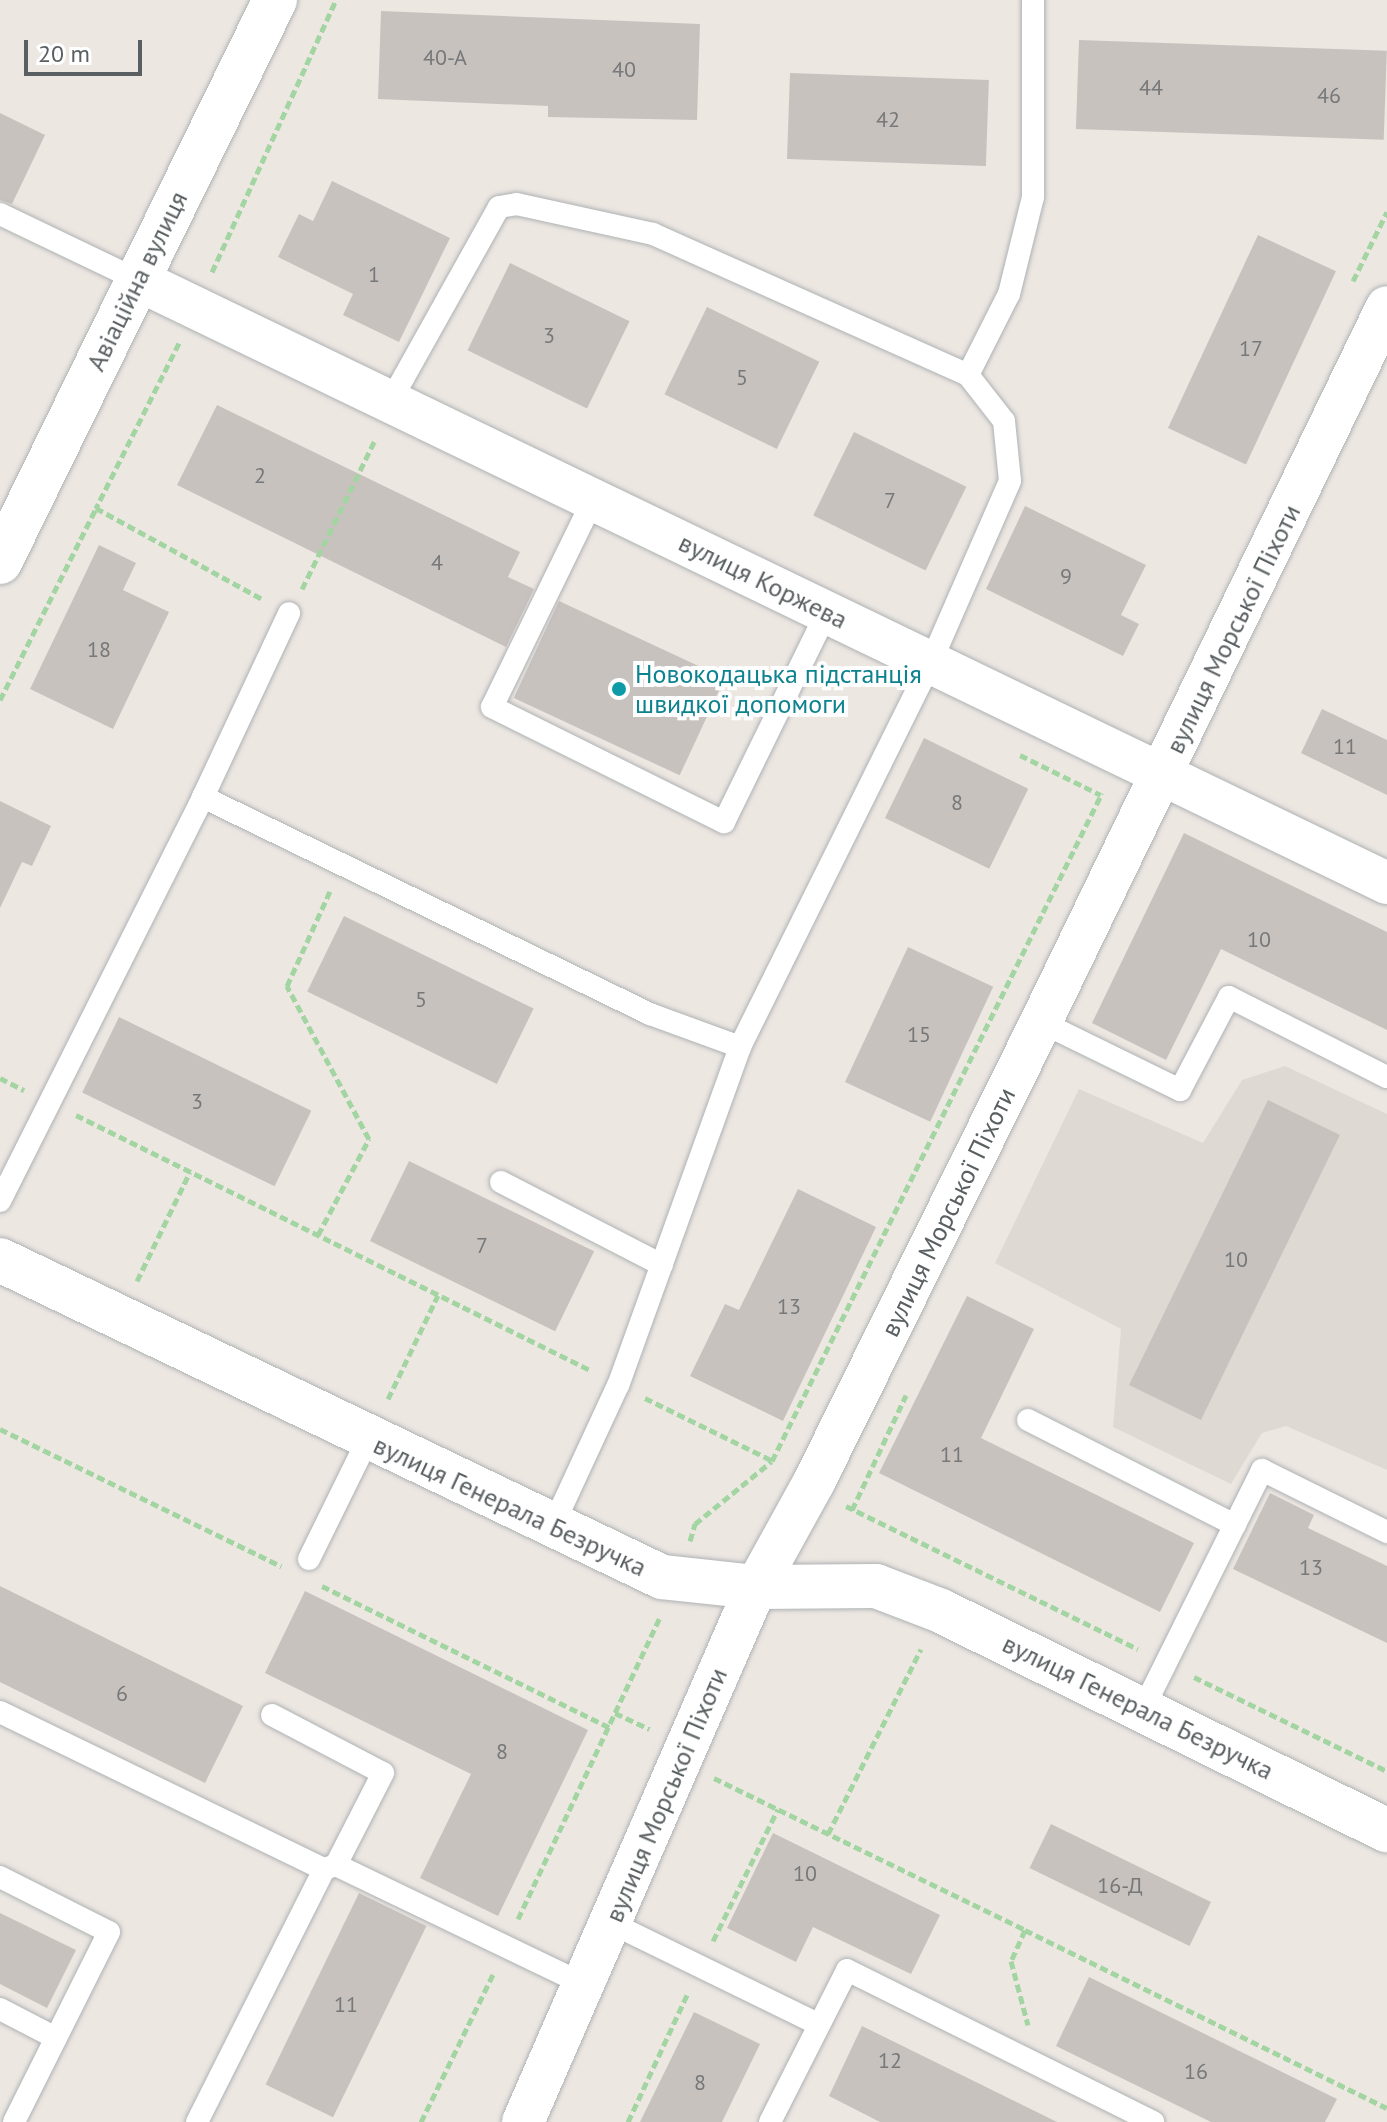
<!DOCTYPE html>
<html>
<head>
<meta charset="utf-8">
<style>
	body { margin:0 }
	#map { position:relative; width:1387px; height:2122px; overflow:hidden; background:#ede7e2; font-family:"PT Sans",sans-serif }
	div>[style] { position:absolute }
	.education>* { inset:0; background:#dfd9d3 }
	.building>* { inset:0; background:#c8c2bf; transform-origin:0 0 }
	.path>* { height:5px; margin-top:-2.5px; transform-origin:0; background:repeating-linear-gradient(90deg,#a3d5a2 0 8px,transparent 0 12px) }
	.roads { filter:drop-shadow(0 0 2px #aeb2b4) drop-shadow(0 0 2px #aeb2b4) }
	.service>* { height:22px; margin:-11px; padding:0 11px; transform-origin:11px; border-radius:11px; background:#fff }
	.minor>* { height:42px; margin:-21px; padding:0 21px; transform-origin:21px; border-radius:21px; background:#fff }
	.tertiary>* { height:44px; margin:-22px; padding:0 22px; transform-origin:22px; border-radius:22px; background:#fff }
	.dots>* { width:22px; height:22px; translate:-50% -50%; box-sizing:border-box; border:4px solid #fff; border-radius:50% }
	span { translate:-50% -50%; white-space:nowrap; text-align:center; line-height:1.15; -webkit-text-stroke:8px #fff; paint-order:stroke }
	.number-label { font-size:22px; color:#767879 }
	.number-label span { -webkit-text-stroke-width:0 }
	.street-label { font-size:26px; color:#5a6062 }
	.culture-label { font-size:26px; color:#0d838f }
	.left { translate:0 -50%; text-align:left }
	.scale { position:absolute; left:24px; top:40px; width:118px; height:36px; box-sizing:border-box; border:4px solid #5a6062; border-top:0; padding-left:10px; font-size:24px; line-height:28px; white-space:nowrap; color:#5a6062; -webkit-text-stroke:6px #fff; paint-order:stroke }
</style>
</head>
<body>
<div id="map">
	<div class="education">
		<i style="clip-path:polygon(1285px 1066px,1387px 1114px,1387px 1470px,1286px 1426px,1262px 1433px,1231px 1484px,1113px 1427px,1121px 1329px,995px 1263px,1079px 1089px,1203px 1143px,1242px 1080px)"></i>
	</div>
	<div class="building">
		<i style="clip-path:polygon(381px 11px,700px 24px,697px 120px,548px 117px,548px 106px,378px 99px)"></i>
		<i style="left:1079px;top:40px;width:308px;height:89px;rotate:2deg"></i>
		<i style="left:790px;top:73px;width:199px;height:86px;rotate:2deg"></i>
		<i style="clip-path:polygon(0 113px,45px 135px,12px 204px,0 200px)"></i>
		<i style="clip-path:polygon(332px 181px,450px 238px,399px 342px,343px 315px,353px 294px,278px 257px,299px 214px,313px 221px)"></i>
		<i style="left:1258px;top:235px;width:86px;height:213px;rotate:25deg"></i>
		<i style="left:510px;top:263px;width:133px;height:97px;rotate:26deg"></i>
		<i style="left:707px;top:307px;width:125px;height:97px;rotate:26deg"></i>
		<i style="clip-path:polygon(217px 405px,520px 552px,508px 577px,534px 589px,506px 647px,177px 485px)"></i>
		<i style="left:854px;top:432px;width:125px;height:93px;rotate:26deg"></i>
		<i style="clip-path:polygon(1025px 506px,1146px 565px,1121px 615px,1139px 624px,1123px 656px,986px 589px)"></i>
		<i style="clip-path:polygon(99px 545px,136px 563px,123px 590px,169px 612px,113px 729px,30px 689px)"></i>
		<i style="left:559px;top:601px;width:183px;height:107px;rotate:25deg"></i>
		<i style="clip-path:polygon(1322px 709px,1387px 740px,1387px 795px,1301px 753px)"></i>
		<i style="left:924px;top:738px;width:116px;height:89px;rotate:26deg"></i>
		<i style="clip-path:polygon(0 801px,51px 826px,32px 866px,22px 862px,0 908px)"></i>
		<i style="clip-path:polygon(1184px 833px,1387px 932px,1387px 1030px,1221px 949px,1166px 1060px,1092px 1023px)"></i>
		<i style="left:344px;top:916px;width:211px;height:84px;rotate:26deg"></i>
		<i style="left:908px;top:947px;width:94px;height:149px;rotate:25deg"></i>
		<i style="left:119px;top:1017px;width:214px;height:84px;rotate:26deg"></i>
		<i style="left:1268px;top:1100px;width:80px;height:317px;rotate:26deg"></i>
		<i style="left:409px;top:1161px;width:206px;height:89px;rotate:26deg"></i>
		<i style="clip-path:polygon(798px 1189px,876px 1227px,783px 1421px,690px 1376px,725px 1304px,739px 1310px)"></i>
		<i style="clip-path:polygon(967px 1296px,1034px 1329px,981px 1438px,1194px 1543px,1160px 1612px,879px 1473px)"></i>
		<i style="clip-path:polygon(1270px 1493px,1314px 1515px,1308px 1528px,1387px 1566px,1387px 1643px,1233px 1569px)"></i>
		<i style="clip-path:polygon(0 1586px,243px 1706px,205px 1783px,0 1682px)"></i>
		<i style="clip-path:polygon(305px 1591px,588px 1730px,498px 1916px,420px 1878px,471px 1774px,265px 1673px)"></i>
		<i style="left:1051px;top:1824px;width:178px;height:49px;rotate:26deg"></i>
		<i style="clip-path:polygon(773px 1833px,940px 1915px,911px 1974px,813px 1927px,796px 1962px,727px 1928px)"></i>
		<i style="left:359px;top:1893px;width:75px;height:213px;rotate:26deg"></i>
		<i style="clip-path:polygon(0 1913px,76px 1950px,47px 2008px,0 1984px)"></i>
		<i style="clip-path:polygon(1089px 1977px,1337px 2099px,1325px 2122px,1211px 2122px,1056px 2046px)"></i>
		<i style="clip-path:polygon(694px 2012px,760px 2044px,722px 2122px,640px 2122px)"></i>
		<i style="clip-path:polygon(862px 2026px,1057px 2122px,880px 2122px,829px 2096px)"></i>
	</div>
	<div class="path">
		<i style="left:212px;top:272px;width:299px;rotate:-65.5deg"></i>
		<i style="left:1353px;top:281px;width:77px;rotate:-63.8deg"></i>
		<i style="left:179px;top:343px;width:185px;rotate:116.7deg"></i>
		<i style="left:96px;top:508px;width:189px;rotate:28.7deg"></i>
		<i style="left:302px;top:589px;width:166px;rotate:-63.9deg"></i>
		<i style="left:0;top:700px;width:215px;rotate:-63.4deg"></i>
		<i style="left:1020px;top:755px;width:90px;rotate:26.3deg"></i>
		<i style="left:0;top:1078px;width:27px;rotate:27deg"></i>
		<i style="left:76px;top:1115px;width:574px;rotate:26.39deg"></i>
		<i style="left:318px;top:1235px;width:109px;rotate:-62deg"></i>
		<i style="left:369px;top:1139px;width:174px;rotate:-118.2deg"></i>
		<i style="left:287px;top:986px;width:104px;rotate:-65.6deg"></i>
		<i style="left:137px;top:1281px;width:121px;rotate:-64.1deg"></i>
		<i style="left:645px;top:1398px;width:143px;rotate:26.2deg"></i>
		<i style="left:388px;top:1399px;width:115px;rotate:-64.3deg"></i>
		<i style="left:0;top:1429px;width:313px;rotate:26deg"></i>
		<i style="left:846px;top:1506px;width:325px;rotate:26.1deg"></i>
		<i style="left:852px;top:1510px;width:127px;rotate:-64.8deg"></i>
		<i style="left:690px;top:1541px;width:18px;rotate:-74deg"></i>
		<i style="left:695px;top:1524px;width:99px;rotate:-39.3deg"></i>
		<i style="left:772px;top:1461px;width:745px;rotate:-63.71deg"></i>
		<i style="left:322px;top:1586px;width:320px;rotate:26.2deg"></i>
		<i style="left:1194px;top:1677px;width:215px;rotate:26deg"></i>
		<i style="left:615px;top:1713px;width:38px;rotate:25deg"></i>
		<i style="left:714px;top:1778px;width:346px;rotate:26deg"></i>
		<i style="left:1025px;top:1930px;width:34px;rotate:114deg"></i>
		<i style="left:1011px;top:1961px;width:66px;rotate:75.1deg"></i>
		<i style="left:828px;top:1834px;width:207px;rotate:-63.3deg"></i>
		<i style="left:518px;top:1919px;width:334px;rotate:-64.8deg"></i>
		<i style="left:1025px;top:1930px;width:403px;rotate:26.2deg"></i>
		<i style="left:713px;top:1941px;width:147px;rotate:-63.8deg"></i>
		<i style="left:421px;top:2122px;width:167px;rotate:-64deg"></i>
		<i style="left:628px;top:2122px;width:142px;rotate:-65.1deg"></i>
	</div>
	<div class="roads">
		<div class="service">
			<i style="left:0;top:214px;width:153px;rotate:25.6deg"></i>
			<i style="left:968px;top:375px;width:91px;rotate:-63.2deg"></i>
			<i style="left:1009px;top:294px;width:100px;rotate:-76.1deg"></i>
			<i style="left:1033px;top:197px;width:197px;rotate:-90deg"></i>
			<i style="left:390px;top:402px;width:223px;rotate:-60.8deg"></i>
			<i style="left:499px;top:207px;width:18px;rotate:-9deg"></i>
			<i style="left:517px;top:204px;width:139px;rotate:12.4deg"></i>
			<i style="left:653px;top:234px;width:345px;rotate:24.1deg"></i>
			<i style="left:968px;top:375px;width:58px;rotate:52deg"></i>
			<i style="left:1004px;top:421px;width:60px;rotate:84.3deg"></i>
			<i style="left:1010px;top:481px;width:197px;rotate:113.6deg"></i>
			<i style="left:931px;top:662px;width:430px;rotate:116.4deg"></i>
			<i style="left:740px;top:1047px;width:359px;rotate:109.8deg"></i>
			<i style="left:618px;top:1385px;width:157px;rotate:114.8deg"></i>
			<i style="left:593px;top:500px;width:230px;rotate:116deg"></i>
			<i style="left:492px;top:707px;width:259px;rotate:26.4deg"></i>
			<i style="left:724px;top:822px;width:234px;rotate:-63.9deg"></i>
			<i style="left:203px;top:797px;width:497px;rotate:25.9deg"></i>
			<i style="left:650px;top:1014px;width:96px;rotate:20.1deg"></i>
			<i style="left:1041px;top:1022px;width:155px;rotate:26.1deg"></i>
			<i style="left:1180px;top:1090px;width:105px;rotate:-62.2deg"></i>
			<i style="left:1229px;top:997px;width:177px;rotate:26.9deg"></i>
			<i style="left:501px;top:1182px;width:181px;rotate:27.3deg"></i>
			<i style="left:0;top:1201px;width:452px;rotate:-63.3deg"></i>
			<i style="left:203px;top:797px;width:203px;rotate:-64.9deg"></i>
			<i style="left:1028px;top:1420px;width:232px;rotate:26.9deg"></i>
			<i style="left:309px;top:1559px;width:134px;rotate:-63.8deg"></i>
			<i style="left:1143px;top:1709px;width:267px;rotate:-63.5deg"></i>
			<i style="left:1262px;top:1470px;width:140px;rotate:26.4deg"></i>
			<i style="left:0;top:1712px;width:360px;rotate:25.9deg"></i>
			<i style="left:324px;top:1869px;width:13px;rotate:-18deg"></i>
			<i style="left:336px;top:1865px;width:276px;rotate:25.7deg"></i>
			<i style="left:272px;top:1715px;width:125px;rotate:27.6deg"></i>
			<i style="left:383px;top:1773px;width:103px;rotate:117.1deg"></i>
			<i style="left:0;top:1877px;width:122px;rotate:26.8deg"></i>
			<i style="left:109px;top:1932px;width:212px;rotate:116.6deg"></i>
			<i style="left:611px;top:1923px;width:228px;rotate:26deg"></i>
			<i style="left:0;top:2009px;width:63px;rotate:27.4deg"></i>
			<i style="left:197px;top:2122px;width:283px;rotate:-63.3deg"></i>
			<i style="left:770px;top:2122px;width:170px;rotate:-63.1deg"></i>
			<i style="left:847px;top:1970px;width:342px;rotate:26.4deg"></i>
		</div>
		<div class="minor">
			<i style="left:138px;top:280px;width:1387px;rotate:25.77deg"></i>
			<i style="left:523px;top:2122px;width:584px;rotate:-66.47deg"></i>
			<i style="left:756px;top:1587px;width:120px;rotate:-61.1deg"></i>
			<i style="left:814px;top:1482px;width:513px;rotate:-63.73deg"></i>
			<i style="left:1041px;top:1022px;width:794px;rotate:-64.18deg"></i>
		</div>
		<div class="tertiary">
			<i style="left:0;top:562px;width:626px;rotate:-63.93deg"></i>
			<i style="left:0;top:1260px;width:734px;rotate:25.59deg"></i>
			<i style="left:662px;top:1577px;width:95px;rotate:6.1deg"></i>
			<i style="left:756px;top:1587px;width:120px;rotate:-0.5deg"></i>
			<i style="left:876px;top:1586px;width:70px;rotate:21deg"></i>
			<i style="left:941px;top:1611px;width:497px;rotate:26.2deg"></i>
		</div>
	</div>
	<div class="dots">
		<i style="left:619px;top:689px;background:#0f9aa8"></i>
	</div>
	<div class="number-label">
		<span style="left:445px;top:58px">40-А</span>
		<span style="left:624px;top:70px">40</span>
		<span style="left:1151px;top:88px">44</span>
		<span style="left:1329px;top:96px">46</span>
		<span style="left:888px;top:120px">42</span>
		<span style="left:374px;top:275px">1</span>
		<span style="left:549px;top:336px">3</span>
		<span style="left:1251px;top:349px">17</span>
		<span style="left:742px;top:378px">5</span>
		<span style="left:260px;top:476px">2</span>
		<span style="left:890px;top:501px">7</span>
		<span style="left:437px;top:563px">4</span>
		<span style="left:1066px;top:577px">9</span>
		<span style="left:99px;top:650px">18</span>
		<span style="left:1345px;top:747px">11</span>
		<span style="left:957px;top:803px">8</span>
		<span style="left:1259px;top:940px">10</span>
		<span style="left:421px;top:1000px">5</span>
		<span style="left:919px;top:1035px">15</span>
		<span style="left:197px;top:1102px">3</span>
		<span style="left:482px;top:1246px">7</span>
		<span style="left:1236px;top:1260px">10</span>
		<span style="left:789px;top:1307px">13</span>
		<span style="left:952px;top:1455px">11</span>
		<span style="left:1311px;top:1568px">13</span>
		<span style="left:122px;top:1694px">6</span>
		<span style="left:502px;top:1752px">8</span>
		<span style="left:805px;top:1874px">10</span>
		<span style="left:1120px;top:1886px">16-Д</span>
		<span style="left:346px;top:2005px">11</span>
		<span style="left:890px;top:2061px">12</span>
		<span style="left:1196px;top:2072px">16</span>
		<span style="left:700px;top:2083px">8</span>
	</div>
	<div class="street-label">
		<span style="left:137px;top:281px;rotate:-64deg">Авіаційна вулиця</span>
		<span style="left:763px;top:581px;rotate:26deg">вулиця Коржева</span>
		<span style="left:1233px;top:629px;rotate:-64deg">вулиця Морської Піхоти</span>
		<span style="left:948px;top:1212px;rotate:-64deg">вулиця Морської Піхоти</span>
		<span style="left:510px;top:1506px;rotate:25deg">вулиця Генерала Безручка</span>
		<span style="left:1138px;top:1707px;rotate:26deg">вулиця Генерала Безручка</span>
		<span style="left:666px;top:1795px;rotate:-67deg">вулиця Морської Піхоти</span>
	</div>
	<div class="culture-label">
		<span class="left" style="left:635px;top:689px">Новокодацька підстанція<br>швидкої допомоги</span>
	</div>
	<div class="scale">20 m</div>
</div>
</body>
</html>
